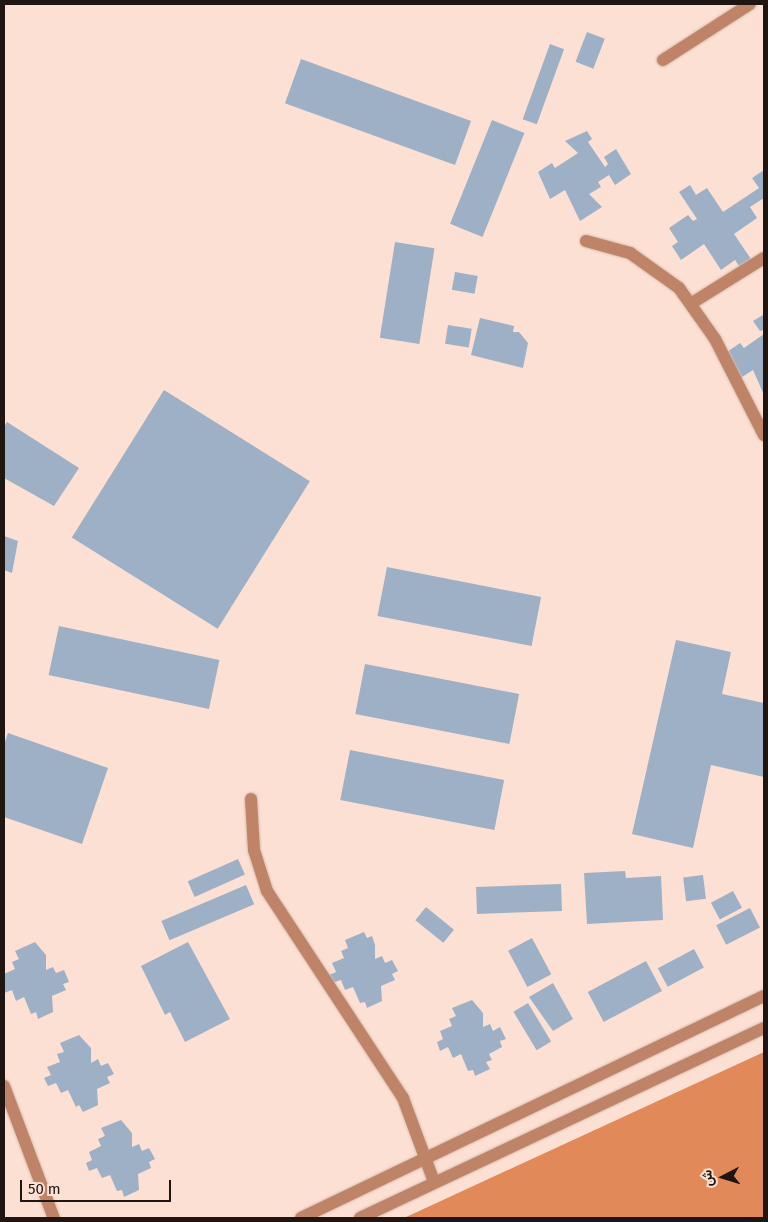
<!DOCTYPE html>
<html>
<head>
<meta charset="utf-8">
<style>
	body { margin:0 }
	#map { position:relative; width:768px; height:1222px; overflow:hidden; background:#fce0d3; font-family:"Fira Sans",Vazirmatn,sans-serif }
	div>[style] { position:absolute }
	.forest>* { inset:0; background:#e2895a }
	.building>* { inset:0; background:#9eb0c5; transform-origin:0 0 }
	.roads { filter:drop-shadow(0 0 1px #d4bcb0) drop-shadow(0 0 1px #d4bcb0) }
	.minor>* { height:12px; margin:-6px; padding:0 6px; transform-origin:6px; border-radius:6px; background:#bf8467 }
	.tertiary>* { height:12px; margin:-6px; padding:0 6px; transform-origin:6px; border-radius:6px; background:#bf8467 }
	span { translate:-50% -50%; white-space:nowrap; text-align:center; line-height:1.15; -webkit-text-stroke:4px #fce0d3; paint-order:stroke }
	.frame { position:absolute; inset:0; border:5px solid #201611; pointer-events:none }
	.north { position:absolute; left:698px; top:1152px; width:50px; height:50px; -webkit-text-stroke:4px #fce0d3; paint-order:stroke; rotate:265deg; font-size:14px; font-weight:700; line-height:20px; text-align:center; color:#201611 }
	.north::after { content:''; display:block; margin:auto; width:18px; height:22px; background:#201611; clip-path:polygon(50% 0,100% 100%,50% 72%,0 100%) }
	.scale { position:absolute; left:20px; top:1180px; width:151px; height:22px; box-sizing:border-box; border:2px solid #201611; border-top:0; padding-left:6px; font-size:15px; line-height:18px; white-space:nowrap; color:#201611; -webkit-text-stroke:4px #fce0d3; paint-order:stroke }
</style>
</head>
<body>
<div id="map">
	<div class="forest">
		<i style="clip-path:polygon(764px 1052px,764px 1218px,404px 1218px)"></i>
	</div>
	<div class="building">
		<i style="left:587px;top:32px;width:19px;height:32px;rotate:21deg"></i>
		<i style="left:550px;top:44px;width:15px;height:80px;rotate:20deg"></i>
		<i style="left:301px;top:59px;width:181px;height:47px;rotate:20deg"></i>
		<i style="left:492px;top:120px;width:35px;height:112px;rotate:22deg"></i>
		<i style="clip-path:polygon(587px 131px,592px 139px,588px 142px,605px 167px,608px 164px,604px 157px,616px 149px,631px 174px,615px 185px,609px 175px,598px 182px,601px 187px,589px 194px,602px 207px,580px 221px,565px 190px,550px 199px,538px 172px,552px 163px,555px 168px,578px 153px,565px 141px)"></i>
		<i style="clip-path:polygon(764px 170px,764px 198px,750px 207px,757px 218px,734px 234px,753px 262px,741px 269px,735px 260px,721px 270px,704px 244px,681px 260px,672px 246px,678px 242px,669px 228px,688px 215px,693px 221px,697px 219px,679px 192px,690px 185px,696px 195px,707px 188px,723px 212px,759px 188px,752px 178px)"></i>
		<i style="left:395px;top:242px;width:40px;height:97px;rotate:9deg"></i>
		<i style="left:455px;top:272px;width:23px;height:18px;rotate:10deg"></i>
		<i style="clip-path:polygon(763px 315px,764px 330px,760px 331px,753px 321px)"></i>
		<i style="clip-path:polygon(480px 318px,514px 326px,513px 332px,519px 332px,528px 343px,523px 368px,471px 355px)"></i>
		<i style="left:448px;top:325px;width:24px;height:19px;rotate:9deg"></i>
		<i style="clip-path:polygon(764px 334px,764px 395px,753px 370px,739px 379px,727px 352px,740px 343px,744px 348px)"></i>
		<i style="left:164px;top:390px;width:172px;height:174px;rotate:32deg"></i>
		<i style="clip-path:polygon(7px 422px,79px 468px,54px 506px,4px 478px,4px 427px)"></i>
		<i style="clip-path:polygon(4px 536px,18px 541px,12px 573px,4px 570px)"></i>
		<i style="left:387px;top:567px;width:157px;height:50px;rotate:11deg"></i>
		<i style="left:59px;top:626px;width:164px;height:50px;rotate:12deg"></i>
		<i style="clip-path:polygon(676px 640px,731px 652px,722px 694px,764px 703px,764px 777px,711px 765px,693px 848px,632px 834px)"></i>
		<i style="left:365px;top:664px;width:157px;height:51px;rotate:11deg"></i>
		<i style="clip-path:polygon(8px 733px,108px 768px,82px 844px,4px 817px,4px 745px)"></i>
		<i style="left:350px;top:750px;width:157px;height:51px;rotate:11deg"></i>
		<i style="left:238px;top:859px;width:17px;height:55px;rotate:66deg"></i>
		<i style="clip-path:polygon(625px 871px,626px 878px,661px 876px,663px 920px,587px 924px,584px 873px)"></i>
		<i style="left:703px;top:875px;width:24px;height:20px;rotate:83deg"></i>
		<i style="left:561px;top:884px;width:27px;height:85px;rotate:88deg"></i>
		<i style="left:246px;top:885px;width:21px;height:92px;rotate:67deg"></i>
		<i style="left:733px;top:891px;width:19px;height:25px;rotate:62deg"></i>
		<i style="left:426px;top:907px;width:36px;height:17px;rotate:39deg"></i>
		<i style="left:750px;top:908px;width:22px;height:38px;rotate:63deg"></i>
		<i style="clip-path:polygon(364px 932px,367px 938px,372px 936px,375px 945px,375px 959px,382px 956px,385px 963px,392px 960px,398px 971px,392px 974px,395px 980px,381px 986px,382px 1001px,367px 1008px,365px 1002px,360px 1003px,353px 987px,345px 990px,341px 980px,332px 983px,329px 975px,336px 972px,332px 963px,344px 958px,341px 951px,348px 948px,345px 940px)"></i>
		<i style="left:532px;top:938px;width:41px;height:27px;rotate:62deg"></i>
		<i style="clip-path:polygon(35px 942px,46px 955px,46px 970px,53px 967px,56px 973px,64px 970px,69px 982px,63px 984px,66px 990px,52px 996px,53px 1012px,38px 1019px,36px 1012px,31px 1014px,24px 997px,16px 1001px,12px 990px,4px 993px,4px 974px,15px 969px,12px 962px,19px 959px,15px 951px)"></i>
		<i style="clip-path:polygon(188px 942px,230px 1019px,185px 1042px,170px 1012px,165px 1015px,141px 966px)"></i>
		<i style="left:694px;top:949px;width:21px;height:41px;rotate:62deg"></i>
		<i style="left:646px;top:961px;width:34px;height:66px;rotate:62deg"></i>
		<i style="clip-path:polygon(553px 983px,573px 1019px,553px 1031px,529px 997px)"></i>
		<i style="clip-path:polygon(472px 1000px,483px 1013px,483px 1027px,490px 1024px,493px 1031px,500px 1027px,506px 1039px,500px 1041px,502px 1047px,489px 1054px,492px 1060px,486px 1062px,490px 1069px,475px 1076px,473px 1070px,468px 1071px,461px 1054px,453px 1058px,448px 1047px,440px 1051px,437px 1042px,443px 1039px,440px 1031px,452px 1026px,449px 1019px,456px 1016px,452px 1008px)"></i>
		<i style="left:528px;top:1003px;width:45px;height:17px;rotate:59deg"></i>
		<i style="clip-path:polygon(79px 1035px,91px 1048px,91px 1063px,98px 1059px,101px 1066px,108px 1063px,114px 1074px,107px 1077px,110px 1083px,97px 1089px,98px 1105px,83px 1112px,79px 1105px,76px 1107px,68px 1090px,61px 1093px,56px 1083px,48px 1086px,44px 1078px,51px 1075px,47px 1067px,60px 1062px,57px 1054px,64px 1052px,60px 1043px)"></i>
		<i style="clip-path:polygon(121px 1120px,132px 1133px,132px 1147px,139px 1144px,142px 1151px,149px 1148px,155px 1159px,149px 1162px,151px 1168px,138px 1174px,139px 1190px,124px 1197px,122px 1190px,117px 1191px,110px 1175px,102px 1178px,97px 1168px,89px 1171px,86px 1163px,92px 1160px,89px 1152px,101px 1146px,98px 1139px,105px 1136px,101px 1128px)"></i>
	</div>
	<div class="roads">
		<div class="minor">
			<i style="left:663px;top:60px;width:103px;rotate:-32.8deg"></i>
			<i style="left:586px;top:241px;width:46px;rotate:15.3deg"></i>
			<i style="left:630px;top:253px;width:60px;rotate:35.5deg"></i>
			<i style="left:679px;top:288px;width:62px;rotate:54.8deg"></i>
			<i style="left:715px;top:339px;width:108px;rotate:63deg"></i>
			<i style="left:692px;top:303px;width:85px;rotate:-32deg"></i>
			<i style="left:251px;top:799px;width:51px;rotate:86.6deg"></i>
			<i style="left:254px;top:850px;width:43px;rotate:72.4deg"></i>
			<i style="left:267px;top:891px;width:248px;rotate:56.7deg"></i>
			<i style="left:403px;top:1098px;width:90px;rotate:69.7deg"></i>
			<i style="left:4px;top:1086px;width:141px;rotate:69.3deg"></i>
		</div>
		<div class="tertiary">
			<i style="left:301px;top:1218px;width:513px;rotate:-25.62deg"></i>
			<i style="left:360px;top:1218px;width:446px;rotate:-25.2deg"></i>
		</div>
	</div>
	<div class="frame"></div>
	<div class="north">ش</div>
	<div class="scale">50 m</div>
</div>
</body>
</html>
